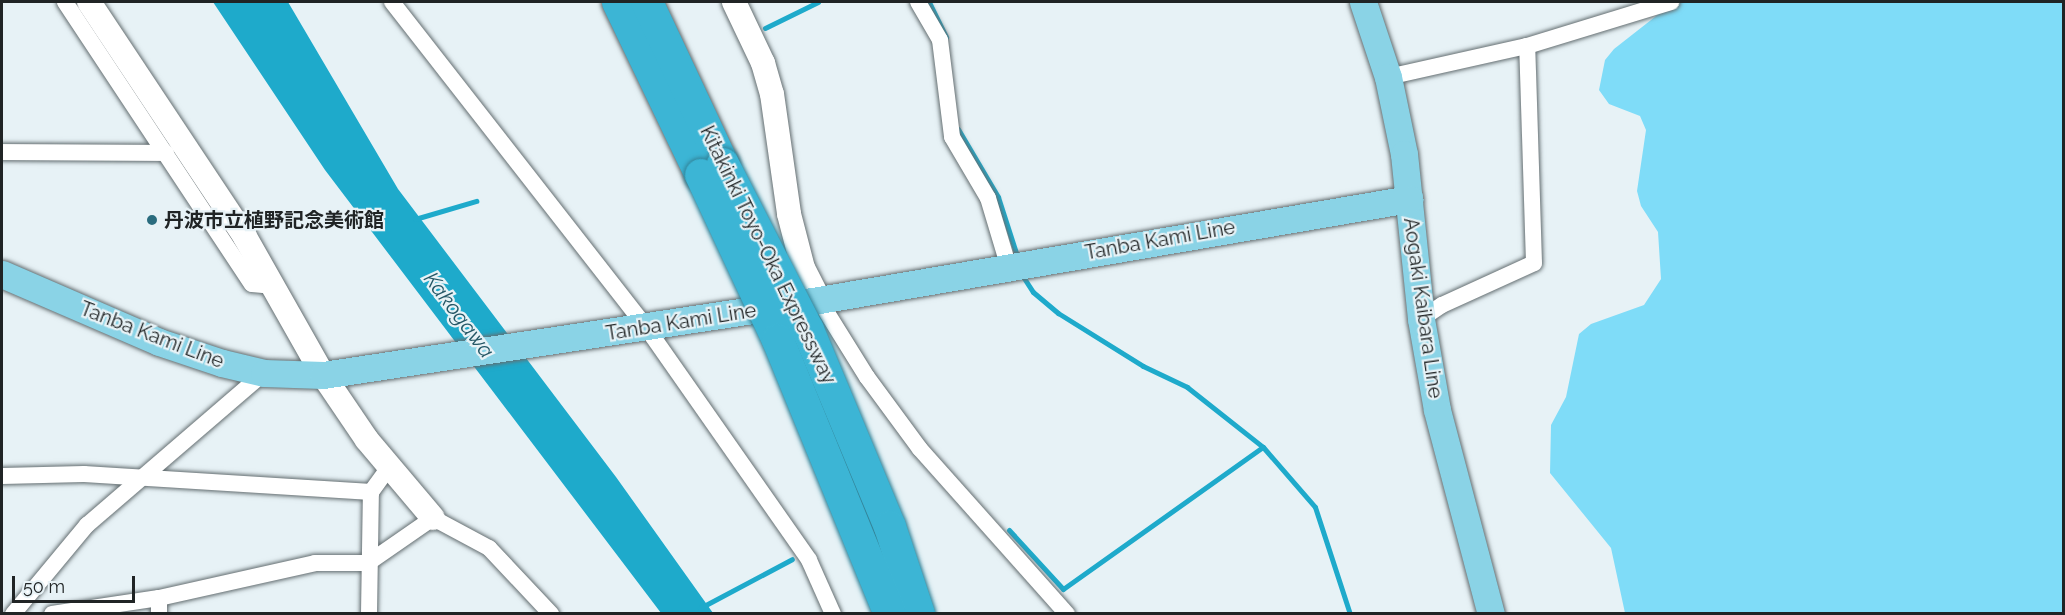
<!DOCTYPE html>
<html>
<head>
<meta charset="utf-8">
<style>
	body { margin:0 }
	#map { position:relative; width:2065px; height:615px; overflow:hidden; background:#e7f2f6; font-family:Raleway,"Noto Sans JP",sans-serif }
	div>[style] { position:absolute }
	.green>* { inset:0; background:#7fdcf8 }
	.water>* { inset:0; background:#1eaacb }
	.stream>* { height:5px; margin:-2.5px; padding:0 2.5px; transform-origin:2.5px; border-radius:2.5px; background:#1eaacb }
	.roads { filter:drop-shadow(0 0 2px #646e71) drop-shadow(0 0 2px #646e71) }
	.street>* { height:16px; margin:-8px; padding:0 8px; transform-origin:8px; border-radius:8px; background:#fff }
	.secondary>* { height:24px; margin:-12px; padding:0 12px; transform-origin:12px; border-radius:12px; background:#fff }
	.primary>* { height:27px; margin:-13.5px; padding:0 13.5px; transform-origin:13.5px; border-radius:13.5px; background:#8ad3e6 }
	.highway>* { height:32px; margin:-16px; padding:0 16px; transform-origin:16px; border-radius:16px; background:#3cb5d5 }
	.bridges { filter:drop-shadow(0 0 2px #328297) drop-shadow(0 0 2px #328297) }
	.highway-bridge>* { height:32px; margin:-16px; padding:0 16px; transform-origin:16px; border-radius:16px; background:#3cb5d5 }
	.dots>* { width:16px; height:16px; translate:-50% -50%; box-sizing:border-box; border:3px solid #e7f2f6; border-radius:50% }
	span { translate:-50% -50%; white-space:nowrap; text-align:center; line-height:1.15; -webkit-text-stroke:4.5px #e7f2f6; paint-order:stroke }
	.poi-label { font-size:20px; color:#202425; font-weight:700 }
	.left { translate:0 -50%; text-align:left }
	.street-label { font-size:20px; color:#202425 }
	.water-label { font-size:21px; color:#245766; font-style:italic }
	.frame { position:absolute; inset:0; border:3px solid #202425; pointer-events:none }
	.scale { position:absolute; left:12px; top:576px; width:123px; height:27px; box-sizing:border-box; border:3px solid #202425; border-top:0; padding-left:8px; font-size:18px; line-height:21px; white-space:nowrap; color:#202425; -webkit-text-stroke:4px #e7f2f6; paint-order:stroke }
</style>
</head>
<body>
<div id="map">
	<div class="green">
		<i style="clip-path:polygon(1674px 2px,2063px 2px,2063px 613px,1625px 613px,1611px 548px,1550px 473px,1551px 425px,1566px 397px,1579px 334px,1591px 324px,1644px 305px,1661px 279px,1658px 232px,1641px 206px,1637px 191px,1646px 130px,1640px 116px,1609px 104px,1599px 90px,1605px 60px,1614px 49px)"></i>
	</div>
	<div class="water">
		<i style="clip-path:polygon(213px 2px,288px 2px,398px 189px,616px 477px,713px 613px,661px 613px,325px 170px)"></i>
	</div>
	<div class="stream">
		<i style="left:929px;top:2px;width:39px;rotate:64deg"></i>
		<i style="left:765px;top:28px;width:59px;rotate:-26.1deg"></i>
		<i style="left:958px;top:129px;width:79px;rotate:59.5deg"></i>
		<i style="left:998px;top:197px;width:62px;rotate:72.1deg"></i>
		<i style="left:415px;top:219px;width:64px;rotate:-16.4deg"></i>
		<i style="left:1022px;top:275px;width:20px;rotate:57deg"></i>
		<i style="left:1033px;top:292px;width:33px;rotate:40deg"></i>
		<i style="left:1058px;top:313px;width:100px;rotate:31.9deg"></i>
		<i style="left:1143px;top:366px;width:49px;rotate:25.5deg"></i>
		<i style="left:1187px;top:387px;width:97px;rotate:38.3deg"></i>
		<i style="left:1263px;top:447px;width:79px;rotate:49.1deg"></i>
		<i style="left:1315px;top:507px;width:113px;rotate:71.9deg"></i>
		<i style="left:1009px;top:530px;width:80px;rotate:47.5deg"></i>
		<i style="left:1063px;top:589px;width:245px;rotate:-35.4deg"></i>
		<i style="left:700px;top:608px;width:104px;rotate:-28deg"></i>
	</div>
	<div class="roads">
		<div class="street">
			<i style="left:65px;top:2px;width:338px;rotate:56.5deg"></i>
			<i style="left:252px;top:284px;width:22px;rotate:5deg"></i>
			<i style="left:392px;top:2px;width:412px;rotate:52deg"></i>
			<i style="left:646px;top:327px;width:284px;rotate:55deg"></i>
			<i style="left:809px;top:560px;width:59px;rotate:66deg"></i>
			<i style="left:918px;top:2px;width:44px;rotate:59.9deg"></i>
			<i style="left:940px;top:40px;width:98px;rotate:82.9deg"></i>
			<i style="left:952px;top:137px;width:71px;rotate:59.5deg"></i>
			<i style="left:988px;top:198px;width:73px;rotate:73.3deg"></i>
			<i style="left:1388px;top:77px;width:142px;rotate:-12.6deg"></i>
			<i style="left:1527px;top:46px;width:151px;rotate:-17deg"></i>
			<i style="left:2px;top:152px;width:164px;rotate:0.3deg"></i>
			<i style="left:819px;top:300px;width:91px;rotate:58.1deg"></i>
			<i style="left:867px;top:377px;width:89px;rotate:53.6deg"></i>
			<i style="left:920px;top:449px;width:221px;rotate:48.3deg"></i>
			<i style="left:1421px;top:319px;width:25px;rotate:-34deg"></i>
			<i style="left:1442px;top:305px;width:101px;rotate:-24.5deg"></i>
			<i style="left:1534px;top:263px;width:217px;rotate:-91.8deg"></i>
			<i style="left:2px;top:476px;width:82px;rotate:-1.4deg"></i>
			<i style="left:84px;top:474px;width:288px;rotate:3.6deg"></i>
			<i style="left:13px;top:614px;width:116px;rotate:-50.3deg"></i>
			<i style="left:87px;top:525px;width:233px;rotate:-40.7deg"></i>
			<i style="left:52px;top:614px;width:108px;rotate:-8.5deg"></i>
			<i style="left:159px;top:598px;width:160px;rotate:-12.6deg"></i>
			<i style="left:315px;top:563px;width:53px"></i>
			<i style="left:368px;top:563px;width:79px;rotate:-34.7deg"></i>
			<i style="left:433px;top:518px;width:64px;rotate:28.2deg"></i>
			<i style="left:489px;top:548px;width:91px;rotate:46.8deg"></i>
			<i style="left:159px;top:614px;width:16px;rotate:-90deg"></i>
			<i style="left:369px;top:614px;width:122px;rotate:-89.1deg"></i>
			<i style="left:371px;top:492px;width:32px;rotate:-54deg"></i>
		</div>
		<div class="secondary">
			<i style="left:89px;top:2px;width:282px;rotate:56.4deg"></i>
			<i style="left:245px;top:237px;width:159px;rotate:60.5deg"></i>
			<i style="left:323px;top:375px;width:78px;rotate:55.9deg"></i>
			<i style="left:367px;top:440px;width:102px;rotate:49.8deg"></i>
			<i style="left:734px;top:2px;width:68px;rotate:64.6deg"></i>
			<i style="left:763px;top:63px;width:32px;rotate:74deg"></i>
			<i style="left:772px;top:94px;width:121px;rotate:81.9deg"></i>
			<i style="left:789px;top:214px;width:56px;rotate:75.5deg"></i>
			<i style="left:803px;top:268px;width:36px;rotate:63deg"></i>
		</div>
		<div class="primary">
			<i style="left:1363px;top:2px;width:79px;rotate:71.6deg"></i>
			<i style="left:1388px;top:77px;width:79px;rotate:78.3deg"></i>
			<i style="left:1404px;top:154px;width:166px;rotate:84.1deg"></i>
			<i style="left:1421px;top:319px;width:92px;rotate:80deg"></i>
			<i style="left:1437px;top:410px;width:211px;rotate:75.2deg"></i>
			<i style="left:2px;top:274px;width:171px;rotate:23.4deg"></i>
			<i style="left:159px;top:342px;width:66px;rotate:18.4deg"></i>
			<i style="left:222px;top:363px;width:43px;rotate:13.4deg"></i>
			<i style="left:264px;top:373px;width:59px;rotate:1.9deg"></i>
			<i style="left:323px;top:375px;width:502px;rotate:-8.6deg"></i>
			<i style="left:819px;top:300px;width:599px;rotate:-9.71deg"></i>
		</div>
		<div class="highway">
			<i style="left:618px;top:2px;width:192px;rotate:64.4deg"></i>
			<i style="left:647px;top:2px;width:179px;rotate:64.9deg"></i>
		</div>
	</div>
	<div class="bridges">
		<div class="highway-bridge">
			<i style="left:723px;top:164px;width:186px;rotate:62.9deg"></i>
			<i style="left:808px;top:330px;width:213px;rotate:67.4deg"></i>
			<i style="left:890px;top:527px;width:92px;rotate:71.6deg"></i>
			<i style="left:701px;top:175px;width:182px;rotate:65deg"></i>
			<i style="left:778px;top:340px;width:296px;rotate:67.8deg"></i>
		</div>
	</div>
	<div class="dots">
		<i style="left:152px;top:220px;background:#2a6c7e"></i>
	</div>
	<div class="poi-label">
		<span class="left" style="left:164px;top:220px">丹波市立植野記念美術館</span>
	</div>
	<div class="street-label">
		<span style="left:1160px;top:240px;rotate:-10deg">Tanba Kami Line</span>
		<span style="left:768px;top:255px;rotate:64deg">Kitakinki Toyo-Oka Expressway</span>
		<span style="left:1423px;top:308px;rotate:82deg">Aogaki Kaibara Line</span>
		<span style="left:681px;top:322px;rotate:-9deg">Tanba Kami Line</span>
		<span style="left:152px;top:335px;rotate:21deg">Tanba Kami Line</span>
	</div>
	<div class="water-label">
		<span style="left:459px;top:315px;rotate:53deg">Kakogawa</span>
	</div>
	<div class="frame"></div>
	<div class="scale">50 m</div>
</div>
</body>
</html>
